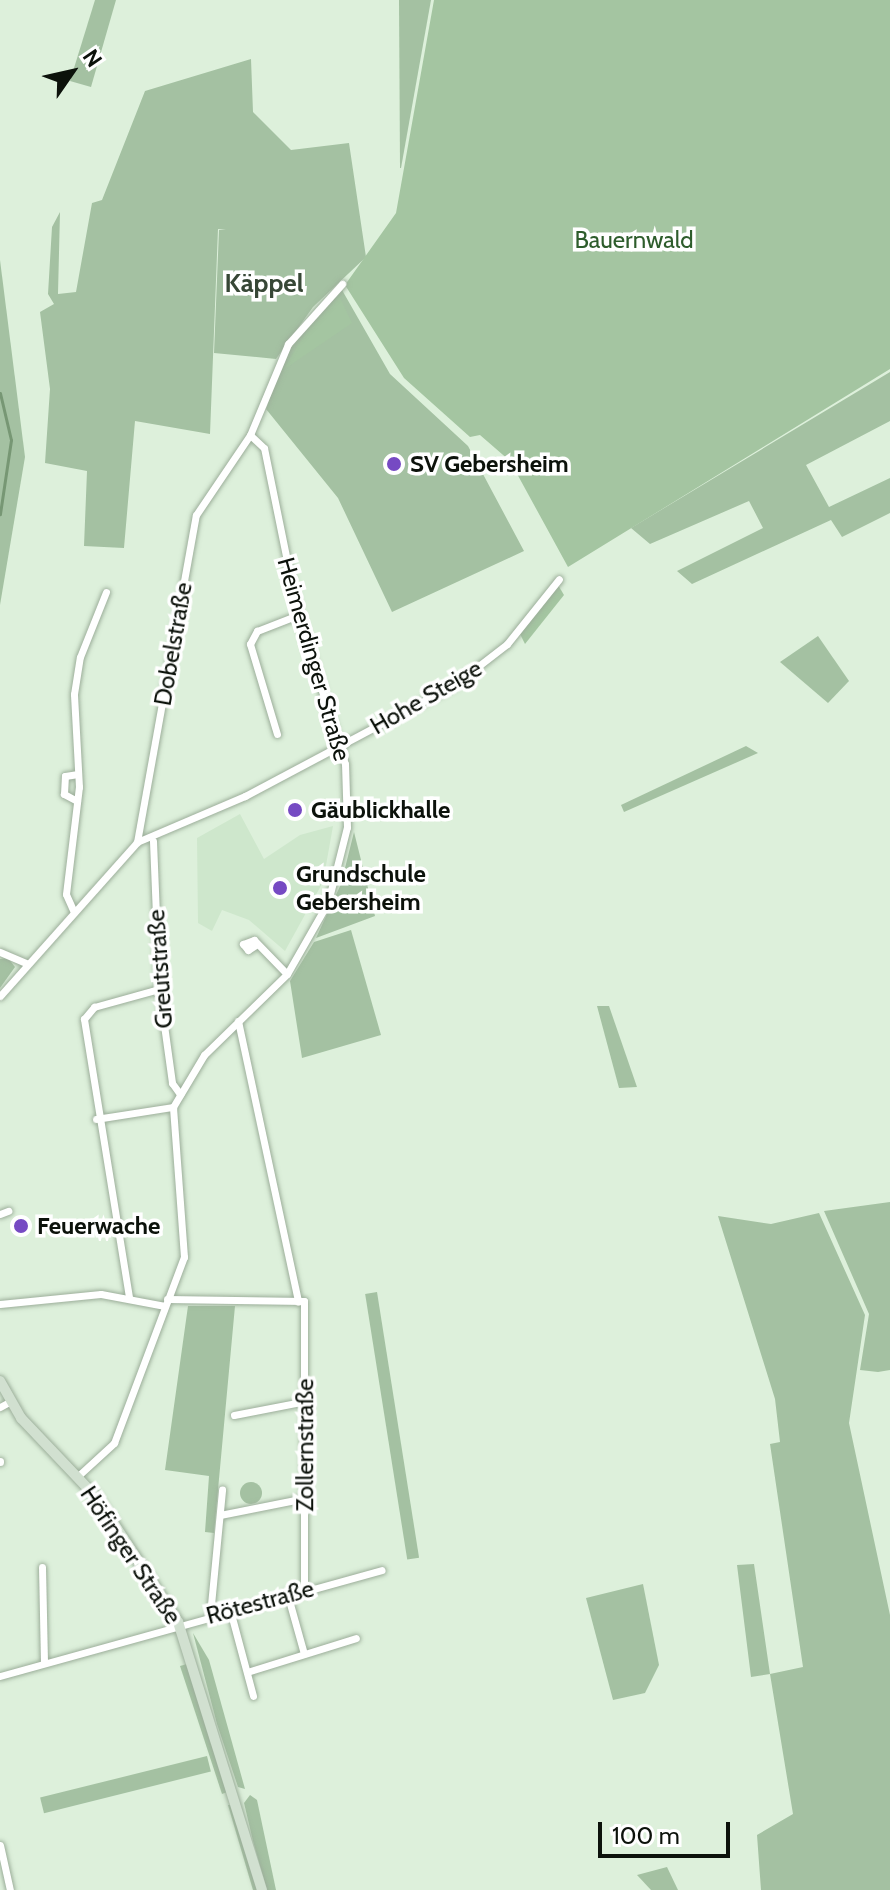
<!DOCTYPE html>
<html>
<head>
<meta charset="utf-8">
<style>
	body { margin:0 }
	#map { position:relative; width:890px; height:1890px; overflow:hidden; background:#ddf0db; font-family:Cabin,sans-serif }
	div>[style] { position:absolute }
	.built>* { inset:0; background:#cee7cc }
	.green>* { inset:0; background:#a4c1a2; transform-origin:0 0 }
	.round { border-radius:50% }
	.forest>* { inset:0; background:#a4c5a1 }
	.stream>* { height:3px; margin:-1.5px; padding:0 1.5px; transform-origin:1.5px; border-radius:1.5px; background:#779774 }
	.roads { filter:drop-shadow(0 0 2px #9cae9a) drop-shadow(0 0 2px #9cae9a) }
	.street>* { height:7px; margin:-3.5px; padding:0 3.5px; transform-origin:3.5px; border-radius:3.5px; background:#fff }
	.secondary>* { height:10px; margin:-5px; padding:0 5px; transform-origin:5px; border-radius:5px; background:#d1e0d0 }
	.dots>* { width:22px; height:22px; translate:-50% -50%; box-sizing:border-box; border:4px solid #fff; border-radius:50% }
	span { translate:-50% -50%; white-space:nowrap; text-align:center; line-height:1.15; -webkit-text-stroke:7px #fff; paint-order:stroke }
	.park-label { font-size:24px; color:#2e5d2c }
	.poi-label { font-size:24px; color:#0c120b; font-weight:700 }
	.left { translate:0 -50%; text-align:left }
	.street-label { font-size:24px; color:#0c120b }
	.neighbourhood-label { font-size:26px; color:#374736; font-weight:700 }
	.north { position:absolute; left:32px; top:32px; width:80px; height:80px; -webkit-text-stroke:6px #fff; paint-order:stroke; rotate:56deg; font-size:22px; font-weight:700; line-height:32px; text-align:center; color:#0c120b }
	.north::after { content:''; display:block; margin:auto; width:28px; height:36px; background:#0c120b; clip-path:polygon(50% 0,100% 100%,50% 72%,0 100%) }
	.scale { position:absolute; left:598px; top:1822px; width:132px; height:36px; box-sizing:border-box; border:4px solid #0c120b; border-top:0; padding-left:10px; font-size:24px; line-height:28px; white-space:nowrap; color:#0c120b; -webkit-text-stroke:6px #fff; paint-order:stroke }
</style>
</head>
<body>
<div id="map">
	<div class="built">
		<i style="clip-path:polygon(240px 814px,264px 859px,300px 835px,333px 826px,323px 882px,285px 951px,249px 920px,222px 910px,212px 931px,198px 923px,197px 838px)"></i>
	</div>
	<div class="green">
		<i style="clip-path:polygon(95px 0,116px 0,91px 87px,70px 81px)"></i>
		<i style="clip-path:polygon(399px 0,431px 0,401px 168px,400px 168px)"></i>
		<i style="clip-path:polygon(251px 59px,253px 112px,291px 150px,349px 143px,366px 257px,313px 307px,276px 359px,214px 353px,219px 230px,226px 230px,218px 229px,210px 434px,135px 421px,124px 548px,84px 546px,87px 471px,45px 463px,50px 389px,40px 312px,54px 304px,48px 294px,52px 227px,60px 212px,58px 294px,76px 292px,92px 203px,102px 200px,145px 91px)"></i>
		<i style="clip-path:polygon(0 260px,25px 457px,0 605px)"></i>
		<i style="clip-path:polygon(342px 290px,390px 374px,468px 446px,524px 551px,392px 612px,338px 498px,266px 409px,286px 351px)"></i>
		<i style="clip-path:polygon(890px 372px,890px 421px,806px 465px,829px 507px,890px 478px,890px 513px,842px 537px,831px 520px,692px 584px,677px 571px,763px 528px,749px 501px,650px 544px,631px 528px)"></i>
		<i style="clip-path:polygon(818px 636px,849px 681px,828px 703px,780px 662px)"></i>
		<i style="clip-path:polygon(746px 746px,758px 753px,624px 812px,621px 805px)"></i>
		<i style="clip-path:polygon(354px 832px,375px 916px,316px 938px,341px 884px)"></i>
		<i style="clip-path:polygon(351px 930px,381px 1035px,302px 1058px,290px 981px,314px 942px)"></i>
		<i style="clip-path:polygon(8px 958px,15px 967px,0 988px,0 959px)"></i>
		<i style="clip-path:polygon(597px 1006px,609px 1006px,637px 1087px,619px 1088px)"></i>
		<i style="clip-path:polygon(890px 1202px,890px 1370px,878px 1372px,860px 1370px,869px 1314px,824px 1211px)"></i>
		<i style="clip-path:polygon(819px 1213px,865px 1315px,849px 1423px,890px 1615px,890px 1890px,761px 1890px,757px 1835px,793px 1814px,770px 1674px,751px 1677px,737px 1565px,754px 1564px,770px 1674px,803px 1667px,770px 1444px,780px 1442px,775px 1399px,718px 1216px,771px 1224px)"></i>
		<i style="left:377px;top:1292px;width:269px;height:12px;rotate:81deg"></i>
		<i style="clip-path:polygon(188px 1306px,235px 1306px,214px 1533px,205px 1532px,209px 1476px,165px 1470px)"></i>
		<i class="round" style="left:240px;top:1482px;width:22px;height:22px"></i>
		<i style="clip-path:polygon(643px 1584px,659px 1665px,645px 1693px,613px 1700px,586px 1598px)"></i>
		<i style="clip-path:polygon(193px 1633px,209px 1660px,245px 1789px,238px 1787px,217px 1724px)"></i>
		<i style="clip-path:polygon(187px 1664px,227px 1792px,222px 1794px,180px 1666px)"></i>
		<i style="left:207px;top:1756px;width:16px;height:172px;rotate:76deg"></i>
		<i style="clip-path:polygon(250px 1795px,257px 1800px,276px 1890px,267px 1890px,253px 1841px,244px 1803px)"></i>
		<i style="clip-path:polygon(228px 1805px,231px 1805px,258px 1890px,253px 1890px)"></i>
		<i style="clip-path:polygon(667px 1867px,678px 1890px,651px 1890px,637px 1875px)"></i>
	</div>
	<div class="forest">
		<i style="clip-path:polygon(434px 0,890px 0,890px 369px,568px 567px,510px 461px,480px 435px,470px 437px,404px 378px,345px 285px,396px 213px)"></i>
		<i style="clip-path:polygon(339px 296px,352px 323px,283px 370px,314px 319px)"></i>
		<i style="clip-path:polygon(558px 585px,564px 595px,525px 644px,520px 634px)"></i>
	</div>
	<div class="stream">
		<i style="left:0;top:393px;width:48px;rotate:76.8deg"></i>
		<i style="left:11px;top:440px;width:75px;rotate:98.5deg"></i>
	</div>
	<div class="roads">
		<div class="street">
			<i style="left:277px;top:734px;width:94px;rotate:-106.7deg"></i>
			<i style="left:250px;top:644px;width:15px;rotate:-62deg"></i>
			<i style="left:257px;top:631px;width:44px;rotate:-21.3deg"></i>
			<i style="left:77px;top:801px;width:15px;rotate:-152deg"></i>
			<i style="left:64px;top:794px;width:18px;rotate:-87deg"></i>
			<i style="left:65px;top:776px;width:13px;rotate:-9deg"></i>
			<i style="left:153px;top:841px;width:148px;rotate:87.7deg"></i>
			<i style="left:159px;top:989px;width:95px;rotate:82.1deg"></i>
			<i style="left:172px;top:1083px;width:14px;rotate:54deg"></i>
			<i style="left:137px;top:842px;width:117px;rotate:-23.1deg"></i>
			<i style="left:245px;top:796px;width:237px;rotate:-28deg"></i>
			<i style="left:454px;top:685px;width:67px;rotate:-37.7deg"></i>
			<i style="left:507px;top:644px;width:83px;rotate:-51.3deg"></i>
			<i style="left:73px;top:910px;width:17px;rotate:-114deg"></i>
			<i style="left:66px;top:894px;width:108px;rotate:-83.1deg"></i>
			<i style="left:79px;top:787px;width:93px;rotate:-93.1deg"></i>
			<i style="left:74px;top:694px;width:37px;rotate:-81deg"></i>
			<i style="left:80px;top:657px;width:70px;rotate:-68.2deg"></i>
			<i style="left:257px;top:944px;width:11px;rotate:146deg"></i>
			<i style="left:248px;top:950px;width:8px;rotate:-130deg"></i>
			<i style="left:243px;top:944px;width:12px;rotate:-20deg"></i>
			<i style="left:254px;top:940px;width:47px;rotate:45.9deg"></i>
			<i style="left:0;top:952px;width:30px;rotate:23deg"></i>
			<i style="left:0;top:996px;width:206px;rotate:-48.3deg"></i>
			<i style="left:137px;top:842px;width:332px;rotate:-79.8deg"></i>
			<i style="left:196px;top:515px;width:97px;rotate:-56deg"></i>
			<i style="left:250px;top:435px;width:99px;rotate:-67.3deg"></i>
			<i style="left:288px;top:344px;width:81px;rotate:-48deg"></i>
			<i style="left:238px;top:1021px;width:287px;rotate:77.9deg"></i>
			<i style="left:96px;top:1119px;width:78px;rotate:-8.9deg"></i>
			<i style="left:0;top:1214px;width:9px;rotate:-21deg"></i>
			<i style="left:129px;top:1297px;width:282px;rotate:-99.2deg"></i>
			<i style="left:84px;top:1019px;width:16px;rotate:-50deg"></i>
			<i style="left:94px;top:1007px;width:67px;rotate:-15.5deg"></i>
			<i style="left:167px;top:1299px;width:137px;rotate:0.8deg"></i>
			<i style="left:304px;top:1301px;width:288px;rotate:90deg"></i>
			<i style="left:0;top:1304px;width:101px;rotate:-5.7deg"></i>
			<i style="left:101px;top:1294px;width:65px;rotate:10.6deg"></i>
			<i style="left:0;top:1407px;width:13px;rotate:-29deg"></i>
			<i style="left:234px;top:1415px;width:73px;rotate:-11deg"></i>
			<i style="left:0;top:1461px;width:1px;rotate:90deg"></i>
			<i style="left:78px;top:1476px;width:49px;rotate:-42.5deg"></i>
			<i style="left:114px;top:1443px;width:199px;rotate:-69.4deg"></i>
			<i style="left:184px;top:1257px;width:150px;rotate:-94.2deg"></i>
			<i style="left:173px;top:1107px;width:61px;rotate:-59.2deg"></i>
			<i style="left:204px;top:1055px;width:116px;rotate:-44.3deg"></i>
			<i style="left:287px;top:974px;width:83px;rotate:-60.3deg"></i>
			<i style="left:328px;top:902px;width:77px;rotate:-75.8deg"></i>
			<i style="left:347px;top:827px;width:63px;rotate:-91.8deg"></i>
			<i style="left:345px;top:764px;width:156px;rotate:-107.5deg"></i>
			<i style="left:298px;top:615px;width:170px;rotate:-101.5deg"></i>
			<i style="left:264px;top:448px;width:19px;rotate:-137deg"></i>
			<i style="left:220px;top:1515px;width:87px;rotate:-11.3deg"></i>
			<i style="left:42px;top:1567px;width:96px;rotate:88.8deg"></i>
			<i style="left:287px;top:1593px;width:63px;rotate:74.4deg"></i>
			<i style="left:230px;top:1610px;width:89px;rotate:75deg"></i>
			<i style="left:210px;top:1615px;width:126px;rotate:-84.5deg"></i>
			<i style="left:247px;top:1672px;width:114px;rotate:-17.3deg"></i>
			<i style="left:0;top:1676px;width:396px;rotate:-15.5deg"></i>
			<i style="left:0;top:1845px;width:46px;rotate:77.5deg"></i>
		</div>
		<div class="secondary">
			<i style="left:0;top:1381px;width:43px;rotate:60.4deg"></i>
			<i style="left:21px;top:1418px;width:110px;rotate:46.5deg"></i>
			<i style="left:97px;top:1498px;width:148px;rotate:56.8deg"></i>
			<i style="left:178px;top:1622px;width:281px;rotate:72.6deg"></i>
		</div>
	</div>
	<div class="dots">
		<i style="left:394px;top:464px;background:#764ac3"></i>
		<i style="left:295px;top:810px;background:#764ac3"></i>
		<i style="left:280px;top:888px;background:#764ac3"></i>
		<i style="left:21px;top:1226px;background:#764ac3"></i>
	</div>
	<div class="park-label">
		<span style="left:634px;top:240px">Bauernwald</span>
	</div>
	<div class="poi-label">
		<span class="left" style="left:410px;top:464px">SV Gebersheim</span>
		<span class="left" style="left:311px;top:810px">Gäublickhalle</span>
		<span class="left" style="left:296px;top:888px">Grundschule<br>Gebersheim</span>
		<span class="left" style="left:37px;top:1226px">Feuerwache</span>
	</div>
	<div class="street-label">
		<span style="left:173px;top:644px;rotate:-80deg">Dobelstraße</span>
		<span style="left:314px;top:659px;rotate:74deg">Heimerdinger Straße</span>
		<span style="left:426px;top:697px;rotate:-30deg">Hohe Steige</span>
		<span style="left:160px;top:969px;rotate:-94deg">Greutstraße</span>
		<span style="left:305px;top:1445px;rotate:-90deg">Zollernstraße</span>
		<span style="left:131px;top:1555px;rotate:56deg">Höfinger Straße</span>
		<span style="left:260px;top:1602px;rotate:-15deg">Rötestraße</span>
	</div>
	<div class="neighbourhood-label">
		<span style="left:264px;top:284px">Käppel</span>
	</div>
	<div class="north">N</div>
	<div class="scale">100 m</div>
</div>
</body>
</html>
